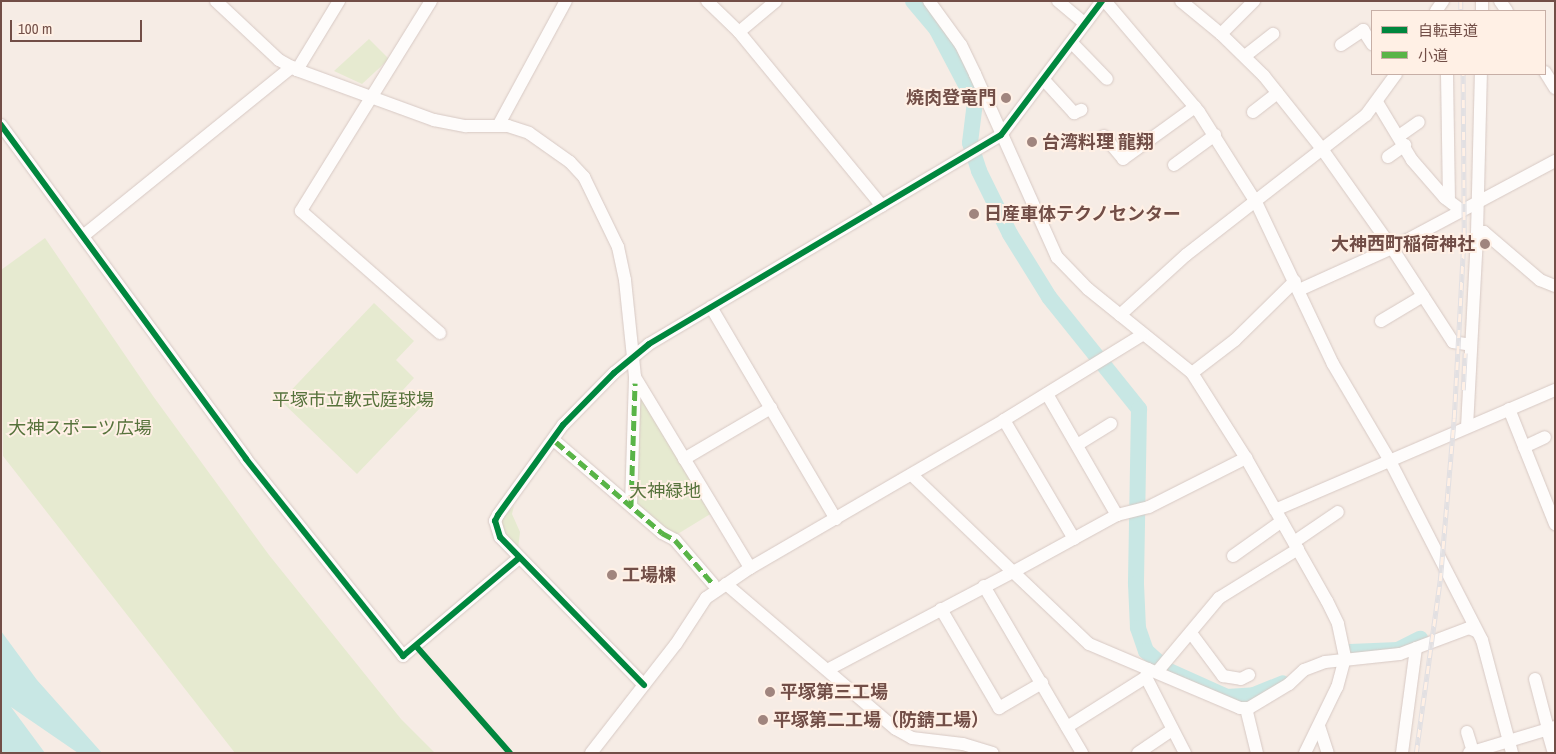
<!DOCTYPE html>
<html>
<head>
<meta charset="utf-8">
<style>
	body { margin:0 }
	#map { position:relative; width:1556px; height:754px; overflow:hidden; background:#f6ece5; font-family:"Archivo Narrow","Noto Sans JP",sans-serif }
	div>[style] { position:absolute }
	.green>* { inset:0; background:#e6ead0 }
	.water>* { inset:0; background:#c8e7e4 }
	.river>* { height:16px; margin:-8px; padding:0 8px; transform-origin:8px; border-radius:8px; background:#c8e7e4 }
	.roads { filter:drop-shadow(0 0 1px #d7c9c4) drop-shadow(0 0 1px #d7c9c4) }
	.minor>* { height:12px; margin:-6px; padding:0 6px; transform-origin:6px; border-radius:6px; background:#fefcfb }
	.rail>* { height:4.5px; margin-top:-2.25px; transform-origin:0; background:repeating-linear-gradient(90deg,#fff0e5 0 8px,#e2e0e2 0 16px); box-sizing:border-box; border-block:1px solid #e2e0e2 }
	.quiet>* { height:5px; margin-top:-2.5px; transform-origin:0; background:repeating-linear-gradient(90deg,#59b447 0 10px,transparent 0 15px) }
	.cycleway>* { height:6px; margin:-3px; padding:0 3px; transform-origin:3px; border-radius:3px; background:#00873e }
	.dots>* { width:14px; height:14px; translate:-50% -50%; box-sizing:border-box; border:2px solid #fff0e5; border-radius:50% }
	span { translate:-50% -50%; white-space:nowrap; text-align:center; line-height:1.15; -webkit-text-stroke:4px #fff0e5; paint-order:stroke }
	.poi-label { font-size:18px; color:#724e47; font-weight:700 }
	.right { translate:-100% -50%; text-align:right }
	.left { translate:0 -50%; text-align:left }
	.park-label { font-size:18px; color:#57733c }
	.frame { position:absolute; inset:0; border:2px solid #724e47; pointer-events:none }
	.legend { position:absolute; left:1371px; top:10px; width:175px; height:65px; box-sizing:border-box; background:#fff0e5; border:1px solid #c7afa6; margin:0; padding:6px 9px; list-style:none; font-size:15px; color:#724e47 }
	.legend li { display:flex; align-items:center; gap:10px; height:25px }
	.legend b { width:25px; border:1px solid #c7afa6 }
	.scale { position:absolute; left:10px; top:20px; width:132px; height:22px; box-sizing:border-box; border:2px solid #724e47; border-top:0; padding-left:6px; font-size:15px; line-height:18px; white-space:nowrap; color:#724e47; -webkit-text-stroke:4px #fff0e5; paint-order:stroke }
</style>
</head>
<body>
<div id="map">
	<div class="green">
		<i style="clip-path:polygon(369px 39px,389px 59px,362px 84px,334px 71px)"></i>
		<i style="clip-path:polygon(45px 238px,153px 396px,269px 555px,401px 719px,435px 753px,235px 753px,3px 456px,1px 270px)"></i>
		<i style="clip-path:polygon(374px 303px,414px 341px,396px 360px,414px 378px,403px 390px,421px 407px,357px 474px,281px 401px)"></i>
		<i style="clip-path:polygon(636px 385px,712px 513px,676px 535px,667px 535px,635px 504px)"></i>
		<i style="clip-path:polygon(514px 506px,512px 514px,520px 532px,518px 549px,504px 537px,501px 519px)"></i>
	</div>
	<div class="water">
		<i style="clip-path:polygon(1px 631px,37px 680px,102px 753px,78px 753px,11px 707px,45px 753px,1px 753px)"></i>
	</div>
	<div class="river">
		<i style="left:913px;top:1px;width:38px;rotate:50deg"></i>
		<i style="left:937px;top:30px;width:81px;rotate:62.2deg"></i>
		<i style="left:975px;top:102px;width:41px;rotate:97deg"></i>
		<i style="left:970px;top:143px;width:29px;rotate:72deg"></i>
		<i style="left:979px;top:171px;width:70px;rotate:63.8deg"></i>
		<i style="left:1010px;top:234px;width:74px;rotate:58.2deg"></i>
		<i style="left:1049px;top:297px;width:144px;rotate:51.2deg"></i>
		<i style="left:1139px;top:409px;width:175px;rotate:91deg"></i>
		<i style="left:1136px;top:584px;width:44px;rotate:87.4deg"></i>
		<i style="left:1138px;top:628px;width:24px;rotate:71deg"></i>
		<i style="left:1146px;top:651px;width:28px;rotate:42deg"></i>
		<i style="left:1167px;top:670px;width:66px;rotate:24.2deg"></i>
		<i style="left:1227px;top:697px;width:27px;rotate:-4deg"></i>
		<i style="left:1254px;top:695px;width:31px;rotate:-22deg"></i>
		<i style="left:1350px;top:652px;width:48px;rotate:-2.4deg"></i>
		<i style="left:1398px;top:650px;width:25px;rotate:-27deg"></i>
	</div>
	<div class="roads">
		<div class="minor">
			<i style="left:216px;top:1px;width:86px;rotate:43.1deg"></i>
			<i style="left:279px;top:60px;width:21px;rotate:29deg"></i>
			<i style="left:297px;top:70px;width:146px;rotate:20.1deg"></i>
			<i style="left:434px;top:120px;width:33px;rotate:11deg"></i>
			<i style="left:466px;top:126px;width:42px"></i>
			<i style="left:508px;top:126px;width:22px;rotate:18deg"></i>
			<i style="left:529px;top:133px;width:50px;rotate:35.3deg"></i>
			<i style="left:570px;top:162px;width:21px;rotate:47deg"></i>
			<i style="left:584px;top:177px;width:78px;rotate:64.1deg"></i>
			<i style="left:618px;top:247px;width:34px;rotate:78deg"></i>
			<i style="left:625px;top:280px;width:98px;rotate:84.1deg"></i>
			<i style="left:635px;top:377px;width:223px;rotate:58.9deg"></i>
			<i style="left:431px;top:1px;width:247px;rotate:121.8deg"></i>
			<i style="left:301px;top:211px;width:185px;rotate:41.3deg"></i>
			<i style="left:707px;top:1px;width:45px;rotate:44.1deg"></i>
			<i style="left:739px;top:32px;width:225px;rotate:50.6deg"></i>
			<i style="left:929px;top:1px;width:54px;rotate:54deg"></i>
			<i style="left:961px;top:45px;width:32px;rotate:64deg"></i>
			<i style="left:975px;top:74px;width:201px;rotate:65.9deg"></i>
			<i style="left:1057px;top:257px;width:45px;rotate:45.9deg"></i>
			<i style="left:1088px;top:289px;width:134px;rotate:38.9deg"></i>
			<i style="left:1192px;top:373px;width:101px;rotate:57.6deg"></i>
			<i style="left:1246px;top:458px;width:164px;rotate:60.5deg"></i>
			<i style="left:1327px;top:601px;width:25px;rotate:64deg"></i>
			<i style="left:1338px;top:624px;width:35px;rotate:78deg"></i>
			<i style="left:1345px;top:658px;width:30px;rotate:105deg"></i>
			<i style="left:1337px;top:687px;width:73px;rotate:115.9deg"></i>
			<i style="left:1058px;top:1px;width:35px;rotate:40deg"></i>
			<i style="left:1105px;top:1px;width:145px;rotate:49.7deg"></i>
			<i style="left:1199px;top:112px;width:107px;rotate:57.7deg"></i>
			<i style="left:1256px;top:202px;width:179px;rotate:64.6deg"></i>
			<i style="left:1333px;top:364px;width:110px;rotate:59.5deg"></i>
			<i style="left:1389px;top:459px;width:203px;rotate:62.8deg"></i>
			<i style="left:1482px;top:640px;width:117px;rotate:75.1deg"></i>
			<i style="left:1181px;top:1px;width:52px;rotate:39.5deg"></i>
			<i style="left:1221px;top:34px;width:60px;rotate:44.3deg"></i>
			<i style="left:1264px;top:76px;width:93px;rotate:51.5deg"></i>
			<i style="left:1322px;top:149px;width:121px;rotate:54.7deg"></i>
			<i style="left:1392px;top:248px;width:112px;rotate:57deg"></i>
			<i style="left:1453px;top:342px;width:18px;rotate:9deg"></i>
			<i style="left:1500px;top:1px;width:12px;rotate:55deg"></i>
			<i style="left:1436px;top:11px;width:12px;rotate:-55deg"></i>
			<i style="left:1482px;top:11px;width:10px;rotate:-90deg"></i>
			<i style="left:739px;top:32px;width:48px;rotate:-40deg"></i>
			<i style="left:1221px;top:34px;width:47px;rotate:-45deg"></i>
			<i style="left:1072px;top:43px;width:50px;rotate:45.8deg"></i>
			<i style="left:1341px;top:45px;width:27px;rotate:-34deg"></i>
			<i style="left:1363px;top:30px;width:17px;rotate:57deg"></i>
			<i style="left:1245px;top:56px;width:36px;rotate:-38deg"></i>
			<i style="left:297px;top:70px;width:81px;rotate:-58.7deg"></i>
			<i style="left:1545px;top:72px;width:19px;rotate:58deg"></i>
			<i style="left:1447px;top:74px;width:125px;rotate:89.1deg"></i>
			<i style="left:1044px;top:80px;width:45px;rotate:47.7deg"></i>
			<i style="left:1074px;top:113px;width:8px;rotate:-23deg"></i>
			<i style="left:1377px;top:102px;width:68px;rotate:58.9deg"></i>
			<i style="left:1412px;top:160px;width:50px;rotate:49deg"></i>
			<i style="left:1445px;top:198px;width:21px;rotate:37deg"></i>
			<i style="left:1253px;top:112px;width:31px;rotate:-38deg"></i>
			<i style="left:1px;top:125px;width:414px;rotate:53.7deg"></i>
			<i style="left:246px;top:459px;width:252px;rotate:51.4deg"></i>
			<i style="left:403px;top:656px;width:152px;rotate:-40.2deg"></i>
			<i style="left:498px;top:126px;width:142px;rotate:-61.5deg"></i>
			<i style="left:1104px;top:136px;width:30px;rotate:50deg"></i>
			<i style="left:1123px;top:159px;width:89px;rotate:-35.8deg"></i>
			<i style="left:1399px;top:136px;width:24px;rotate:-35deg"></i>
			<i style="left:1388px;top:157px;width:21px;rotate:-35deg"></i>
			<i style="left:1174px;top:165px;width:51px;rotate:-36.2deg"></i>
			<i style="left:1477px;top:233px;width:7px;rotate:-8deg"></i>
			<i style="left:1484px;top:232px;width:74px;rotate:40.6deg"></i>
			<i style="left:1540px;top:280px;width:16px;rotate:22deg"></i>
			<i style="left:83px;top:236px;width:269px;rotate:-39deg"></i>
			<i style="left:1299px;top:290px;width:102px;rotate:-24.3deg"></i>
			<i style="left:1392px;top:248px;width:185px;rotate:-28.1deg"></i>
			<i style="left:711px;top:307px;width:246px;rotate:59.5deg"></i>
			<i style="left:1120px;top:315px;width:89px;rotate:-42.3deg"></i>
			<i style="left:1186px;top:255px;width:228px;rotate:-37.9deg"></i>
			<i style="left:1366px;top:115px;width:51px;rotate:-53.8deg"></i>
			<i style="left:1381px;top:321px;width:49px;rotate:-30.8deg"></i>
			<i style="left:1192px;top:373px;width:54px;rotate:-37.5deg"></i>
			<i style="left:1235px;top:340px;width:84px;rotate:-44.5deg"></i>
			<i style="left:1047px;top:394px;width:140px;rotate:60deg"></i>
			<i style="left:1509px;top:409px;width:124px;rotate:68.2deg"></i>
			<i style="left:1004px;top:420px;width:138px;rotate:59.5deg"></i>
			<i style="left:1467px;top:427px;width:194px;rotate:-87deg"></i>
			<i style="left:1477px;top:233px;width:159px;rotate:-88.6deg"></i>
			<i style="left:556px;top:442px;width:140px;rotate:40.6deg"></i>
			<i style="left:662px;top:533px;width:15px;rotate:28deg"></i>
			<i style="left:675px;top:540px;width:58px;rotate:49.2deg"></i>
			<i style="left:1077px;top:445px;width:40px;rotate:-32deg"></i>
			<i style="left:1524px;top:447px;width:23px;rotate:-25deg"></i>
			<i style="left:684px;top:459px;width:101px;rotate:-30.4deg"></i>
			<i style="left:631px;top:505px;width:128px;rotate:-88.2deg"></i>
			<i style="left:1275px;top:510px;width:305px;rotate:-23.2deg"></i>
			<i style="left:1294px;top:542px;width:53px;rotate:-34.3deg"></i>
			<i style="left:1233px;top:556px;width:60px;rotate:-35.5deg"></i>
			<i style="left:726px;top:584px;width:223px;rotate:40.5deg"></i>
			<i style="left:896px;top:729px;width:18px;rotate:29deg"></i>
			<i style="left:912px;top:738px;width:51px;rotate:6.7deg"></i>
			<i style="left:963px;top:744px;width:31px;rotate:17deg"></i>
			<i style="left:984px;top:586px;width:194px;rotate:59.6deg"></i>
			<i style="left:941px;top:609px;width:115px;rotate:59.6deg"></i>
			<i style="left:999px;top:708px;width:50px;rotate:-30.2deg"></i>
			<i style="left:1191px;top:633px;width:54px;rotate:53.3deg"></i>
			<i style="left:1223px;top:676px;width:18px;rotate:9deg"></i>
			<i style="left:1241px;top:679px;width:9px;rotate:-27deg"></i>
			<i style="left:829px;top:669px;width:208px;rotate:-27.8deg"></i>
			<i style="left:1013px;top:572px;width:140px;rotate:-136.2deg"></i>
			<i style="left:1148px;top:669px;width:64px;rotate:-157deg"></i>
			<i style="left:1089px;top:644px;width:105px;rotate:-136.5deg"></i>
			<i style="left:1013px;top:572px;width:119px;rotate:-28.7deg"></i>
			<i style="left:1117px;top:515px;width:33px;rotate:-14deg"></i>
			<i style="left:1149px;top:507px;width:109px;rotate:-26.8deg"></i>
			<i style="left:1157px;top:672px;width:97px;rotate:-50deg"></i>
			<i style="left:1219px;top:598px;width:93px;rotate:-31.8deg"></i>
			<i style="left:1535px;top:679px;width:52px;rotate:75.4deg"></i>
			<i style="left:644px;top:685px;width:206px;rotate:-134.2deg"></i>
			<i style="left:500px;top:537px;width:17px;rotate:-107deg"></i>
			<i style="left:495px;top:521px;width:7px;rotate:-63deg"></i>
			<i style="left:498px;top:515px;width:111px;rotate:-54.2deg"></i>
			<i style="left:563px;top:425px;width:73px;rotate:-45.6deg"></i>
			<i style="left:614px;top:373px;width:45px;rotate:-39.6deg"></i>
			<i style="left:649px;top:344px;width:409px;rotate:-30.7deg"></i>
			<i style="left:1001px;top:135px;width:168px;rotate:-53deg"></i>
			<i style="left:1246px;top:708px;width:46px;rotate:76.3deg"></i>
			<i style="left:1319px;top:726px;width:28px;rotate:72deg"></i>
			<i style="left:1067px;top:727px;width:93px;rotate:-32.3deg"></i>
			<i style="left:1547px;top:729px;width:25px;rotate:74deg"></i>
			<i style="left:1467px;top:732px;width:21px;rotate:73deg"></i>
			<i style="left:591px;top:753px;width:138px;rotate:-52.1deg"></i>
			<i style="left:676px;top:644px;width:55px;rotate:-56.9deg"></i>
			<i style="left:706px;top:598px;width:53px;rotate:-34.3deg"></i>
			<i style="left:750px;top:568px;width:294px;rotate:-30.2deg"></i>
			<i style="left:1004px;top:420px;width:162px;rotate:-31.6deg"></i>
			<i style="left:1138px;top:753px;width:41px;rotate:-34.1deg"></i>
			<i style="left:1185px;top:753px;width:85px;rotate:-117.2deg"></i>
			<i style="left:1146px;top:677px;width:8px;rotate:-76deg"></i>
			<i style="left:1148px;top:669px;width:100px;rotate:23deg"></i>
			<i style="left:1240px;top:708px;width:9px"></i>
			<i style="left:1249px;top:708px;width:47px;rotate:-31deg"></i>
			<i style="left:1289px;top:684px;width:21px;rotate:-43deg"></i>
			<i style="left:1304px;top:670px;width:22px;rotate:-21deg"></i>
			<i style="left:1325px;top:662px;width:75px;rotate:-6.1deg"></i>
			<i style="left:1400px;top:654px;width:74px;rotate:-20.6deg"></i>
			<i style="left:1469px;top:628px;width:8px;rotate:23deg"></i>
			<i style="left:1402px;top:753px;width:106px;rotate:-82.4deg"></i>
			<i style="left:1469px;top:753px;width:90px;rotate:-16.8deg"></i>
		</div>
	</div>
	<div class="rail">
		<i style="left:1461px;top:1px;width:10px;rotate:90deg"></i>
		<i style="left:1463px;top:390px;width:37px;rotate:-87deg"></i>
		<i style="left:1416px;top:753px;width:174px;rotate:-82.1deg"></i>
		<i style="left:1440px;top:581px;width:164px;rotate:-85.1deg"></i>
		<i style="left:1454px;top:418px;width:182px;rotate:-86.9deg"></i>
		<i style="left:1464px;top:236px;width:162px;rotate:-90.4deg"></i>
	</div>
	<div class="quiet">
		<i style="left:556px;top:442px;width:140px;rotate:40.6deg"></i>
		<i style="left:662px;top:533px;width:15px;rotate:28deg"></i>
		<i style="left:675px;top:540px;width:58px;rotate:49.2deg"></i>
		<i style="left:631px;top:505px;width:122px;rotate:-88.1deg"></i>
	</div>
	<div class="cycleway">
		<i style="left:1px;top:125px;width:414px;rotate:53.7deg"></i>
		<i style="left:246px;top:459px;width:252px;rotate:51.4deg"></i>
		<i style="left:403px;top:656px;width:152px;rotate:-40.2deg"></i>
		<i style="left:416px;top:646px;width:142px;rotate:48.7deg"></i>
		<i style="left:644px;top:685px;width:206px;rotate:-134.2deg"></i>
		<i style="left:500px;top:537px;width:17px;rotate:-107deg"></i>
		<i style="left:495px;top:521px;width:7px;rotate:-63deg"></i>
		<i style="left:498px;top:515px;width:111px;rotate:-54.2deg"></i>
		<i style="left:563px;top:425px;width:73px;rotate:-45.6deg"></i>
		<i style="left:614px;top:373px;width:45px;rotate:-39.6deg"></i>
		<i style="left:649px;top:344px;width:409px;rotate:-30.7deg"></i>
		<i style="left:1001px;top:135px;width:168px;rotate:-53deg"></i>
	</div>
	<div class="dots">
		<i style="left:1006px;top:98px;background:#a0857e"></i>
		<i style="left:1032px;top:142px;background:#a0857e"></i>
		<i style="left:974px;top:214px;background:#a0857e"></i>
		<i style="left:1485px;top:244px;background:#a0857e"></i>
		<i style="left:612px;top:575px;background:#a0857e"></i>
		<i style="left:770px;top:692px;background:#a0857e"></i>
		<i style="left:763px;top:720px;background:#a0857e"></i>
	</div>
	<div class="poi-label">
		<span class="right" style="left:996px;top:98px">焼肉登竜門</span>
		<span class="left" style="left:1042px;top:142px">台湾料理 龍翔</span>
		<span class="left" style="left:984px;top:214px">日産車体テクノセンター</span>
		<span class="right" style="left:1475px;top:244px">大神西町稲荷神社</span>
		<span class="left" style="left:622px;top:575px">工場棟</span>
		<span class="left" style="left:780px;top:692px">平塚第三工場</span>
		<span class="left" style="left:773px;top:720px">平塚第二工場（防錆工場）</span>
	</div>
	<div class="park-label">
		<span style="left:353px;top:400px">平塚市立軟式庭球場</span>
		<span style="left:80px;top:428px">大神スポーツ広場</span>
		<span style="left:665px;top:491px">大神緑地</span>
	</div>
	<div class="frame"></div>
	<ul class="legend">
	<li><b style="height:6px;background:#00873e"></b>自転車道</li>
	<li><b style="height:6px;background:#59b447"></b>小道</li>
	</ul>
	<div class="scale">100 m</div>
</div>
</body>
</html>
